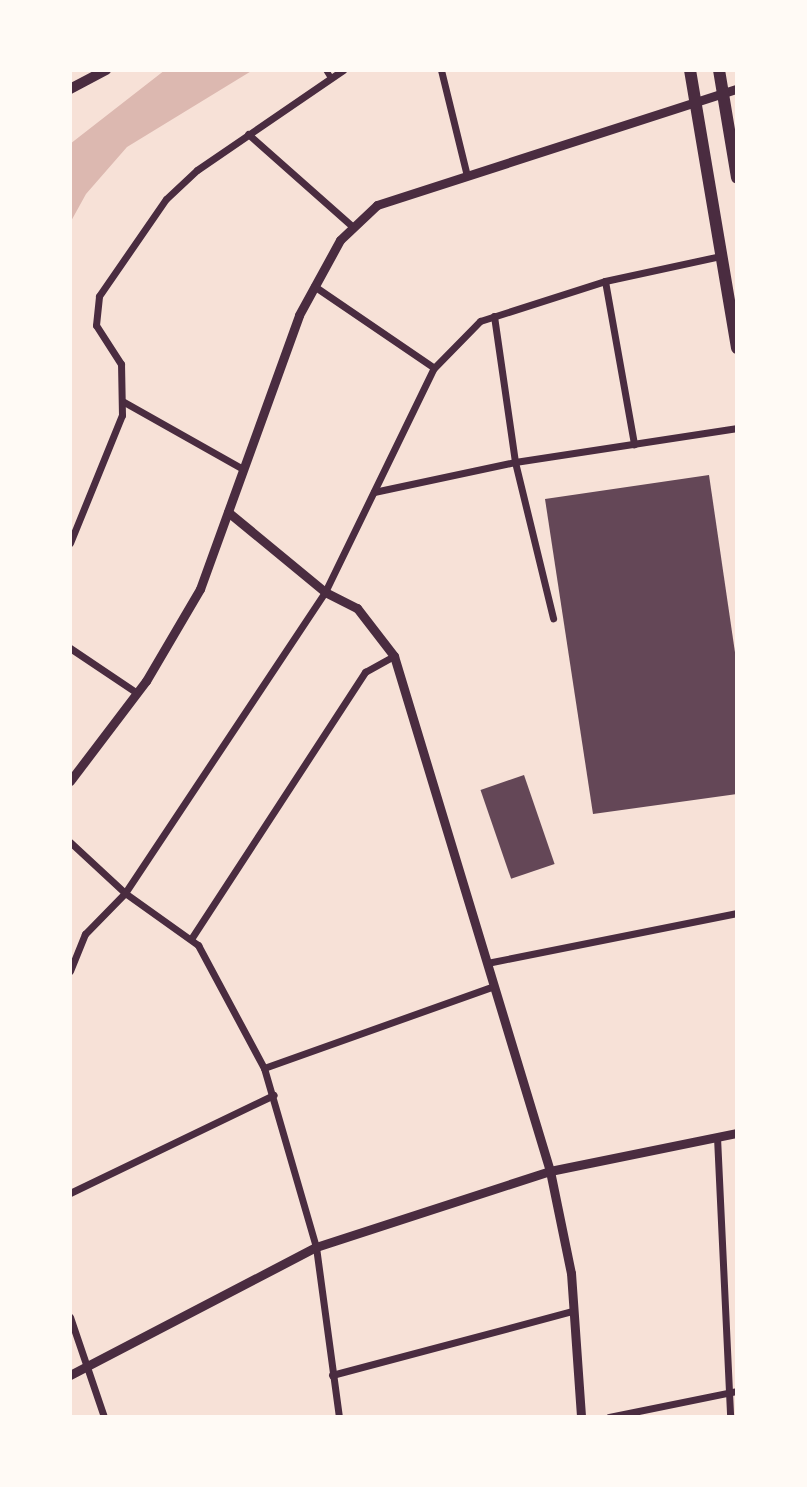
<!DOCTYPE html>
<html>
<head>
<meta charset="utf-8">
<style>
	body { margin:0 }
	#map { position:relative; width:807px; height:1487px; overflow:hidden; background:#f7e1d7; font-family:Raleway,sans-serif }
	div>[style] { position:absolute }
	.water>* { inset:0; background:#dcb8b0 }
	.building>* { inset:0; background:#644757; transform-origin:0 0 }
	.pedestrian>* { height:6px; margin:-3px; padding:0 3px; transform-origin:3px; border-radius:3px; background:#4a2c40 }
	.minor>* { height:7px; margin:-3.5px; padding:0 3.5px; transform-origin:3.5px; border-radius:3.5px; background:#4a2c40 }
	.tertiary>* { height:9px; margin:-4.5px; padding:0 4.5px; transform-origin:4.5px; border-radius:4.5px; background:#4a2c40 }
	.secondary>* { height:10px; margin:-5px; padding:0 5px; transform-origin:5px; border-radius:5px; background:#4a2c40 }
	.primary>* { height:12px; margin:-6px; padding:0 6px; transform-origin:6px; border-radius:6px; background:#4a2c40 }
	span { translate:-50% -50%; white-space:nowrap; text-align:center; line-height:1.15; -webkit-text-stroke:7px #fffaf5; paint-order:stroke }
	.frame { position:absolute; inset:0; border:72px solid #fffaf5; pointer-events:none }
</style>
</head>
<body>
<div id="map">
	<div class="water">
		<i style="clip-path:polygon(165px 70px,253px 70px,127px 147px,86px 194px,70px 223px,70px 144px)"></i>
	</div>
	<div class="building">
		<i style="clip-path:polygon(709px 475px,737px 666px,737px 794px,593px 814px,545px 499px)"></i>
		<i style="left:524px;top:775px;width:94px;height:46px;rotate:71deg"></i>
	</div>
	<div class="pedestrian">
		<i style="left:326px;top:70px;width:9px;rotate:58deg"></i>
	</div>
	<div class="minor">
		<i style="left:441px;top:70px;width:109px;rotate:76.2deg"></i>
		<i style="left:248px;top:134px;width:140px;rotate:41.5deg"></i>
		<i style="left:605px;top:281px;width:166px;rotate:79.9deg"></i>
		<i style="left:314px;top:286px;width:145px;rotate:34.3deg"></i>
		<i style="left:494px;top:316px;width:148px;rotate:81.8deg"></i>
		<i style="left:515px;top:462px;width:161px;rotate:76.3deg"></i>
		<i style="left:124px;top:402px;width:137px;rotate:29.4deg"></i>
		<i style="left:374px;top:492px;width:144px;rotate:-12deg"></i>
		<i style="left:515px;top:462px;width:225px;rotate:-8.7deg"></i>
		<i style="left:70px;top:543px;width:138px;rotate:-67.9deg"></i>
		<i style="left:122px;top:415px;width:51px;rotate:-91.1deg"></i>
		<i style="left:121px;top:364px;width:46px;rotate:-122.7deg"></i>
		<i style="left:96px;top:325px;width:29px;rotate:-84deg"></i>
		<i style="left:99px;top:296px;width:118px;rotate:-55.4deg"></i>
		<i style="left:166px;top:199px;width:42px;rotate:-43.1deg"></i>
		<i style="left:197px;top:170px;width:177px;rotate:-34.4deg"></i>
		<i style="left:70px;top:648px;width:81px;rotate:33.9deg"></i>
		<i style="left:70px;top:842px;width:75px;rotate:42.8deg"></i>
		<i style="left:125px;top:893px;width:90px;rotate:35.5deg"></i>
		<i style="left:198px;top:945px;width:140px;rotate:61.8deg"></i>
		<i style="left:264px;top:1068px;width:186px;rotate:73.8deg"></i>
		<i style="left:316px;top:1247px;width:172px;rotate:82.3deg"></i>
		<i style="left:191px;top:939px;width:319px;rotate:-56.9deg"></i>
		<i style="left:365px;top:672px;width:33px;rotate:-29deg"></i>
		<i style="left:487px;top:963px;width:255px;rotate:-11.3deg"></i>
		<i style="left:70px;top:971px;width:40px;rotate:-68deg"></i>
		<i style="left:85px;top:934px;width:57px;rotate:-45.7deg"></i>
		<i style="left:125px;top:893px;width:361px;rotate:-56.4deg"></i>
		<i style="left:325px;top:592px;width:249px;rotate:-64.1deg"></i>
		<i style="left:434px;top:368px;width:66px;rotate:-45.6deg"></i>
		<i style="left:480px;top:321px;width:131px;rotate:-17.7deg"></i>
		<i style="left:605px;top:281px;width:119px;rotate:-12.2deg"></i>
		<i style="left:264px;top:1068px;width:244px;rotate:-19.6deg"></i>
		<i style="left:717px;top:1137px;width:280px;rotate:87.3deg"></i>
		<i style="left:70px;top:1193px;width:226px;rotate:-25.7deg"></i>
		<i style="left:70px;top:1317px;width:106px;rotate:71.2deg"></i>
		<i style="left:332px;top:1375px;width:248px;rotate:-14.9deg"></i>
		<i style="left:609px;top:1417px;width:131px;rotate:-11.5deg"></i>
	</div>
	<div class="tertiary">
		<i style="left:228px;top:512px;width:126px;rotate:39.5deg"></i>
		<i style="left:325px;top:592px;width:36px;rotate:27deg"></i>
		<i style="left:357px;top:608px;width:61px;rotate:52.4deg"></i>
		<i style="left:394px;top:656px;width:538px;rotate:73.15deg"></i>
		<i style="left:550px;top:1171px;width:104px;rotate:78.4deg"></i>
		<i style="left:571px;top:1273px;width:144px;rotate:86deg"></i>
		<i style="left:70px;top:781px;width:126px;rotate:-52.8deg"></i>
		<i style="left:146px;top:681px;width:107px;rotate:-59.6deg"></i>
		<i style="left:200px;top:589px;width:291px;rotate:-70.1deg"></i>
		<i style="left:299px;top:315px;width:85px;rotate:-61.3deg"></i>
		<i style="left:340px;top:240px;width:51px;rotate:-43.4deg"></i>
		<i style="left:377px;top:205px;width:378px;rotate:-17.9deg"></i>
		<i style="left:70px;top:1375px;width:277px;rotate:-27.5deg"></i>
		<i style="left:316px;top:1247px;width:246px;rotate:-18deg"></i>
		<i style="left:550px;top:1171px;width:191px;rotate:-11.5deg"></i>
	</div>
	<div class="secondary">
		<i style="left:70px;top:89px;width:41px;rotate:-27.8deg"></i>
	</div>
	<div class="primary">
		<i style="left:690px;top:70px;width:282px;rotate:80.4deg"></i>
		<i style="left:719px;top:70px;width:109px;rotate:80.5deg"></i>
	</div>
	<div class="frame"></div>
</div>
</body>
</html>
